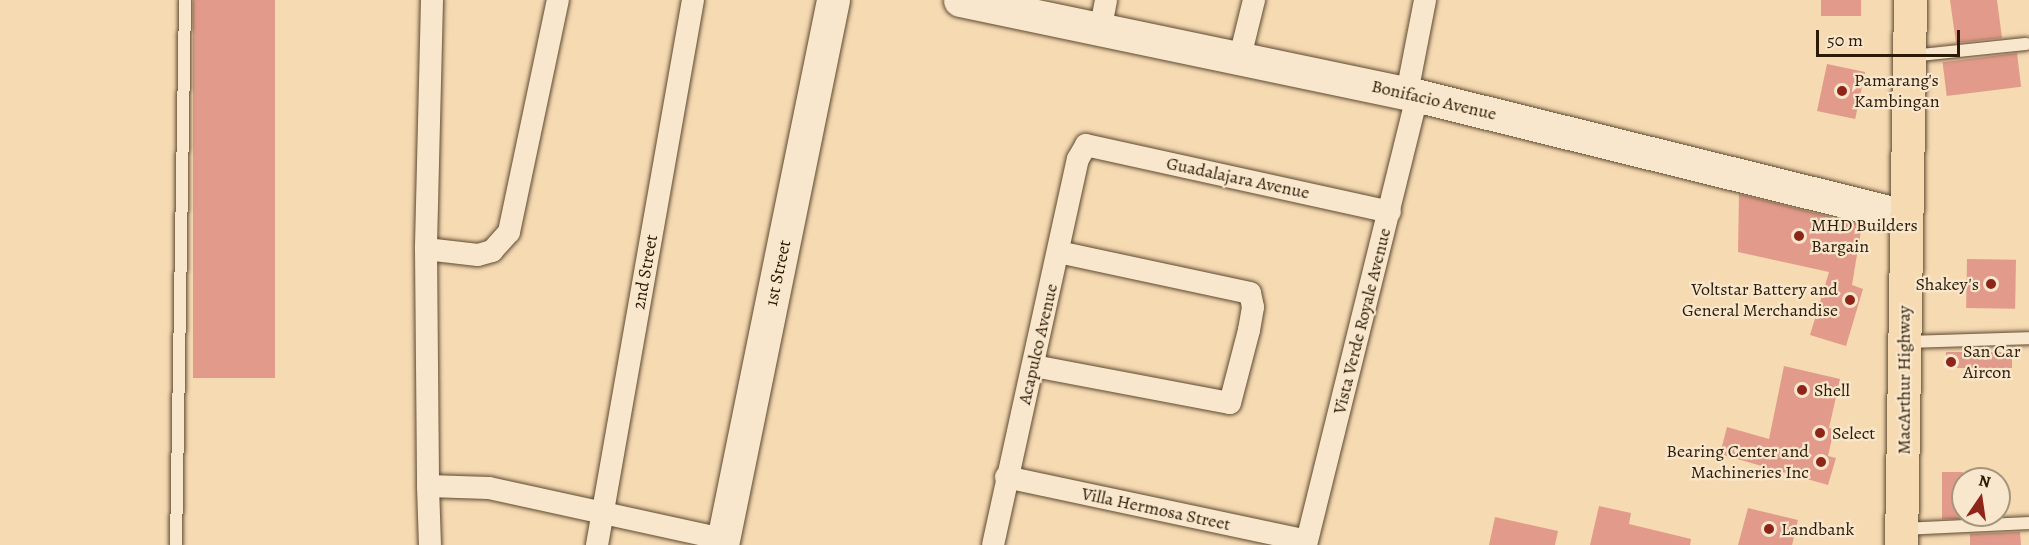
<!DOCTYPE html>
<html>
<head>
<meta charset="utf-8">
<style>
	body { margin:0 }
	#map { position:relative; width:2029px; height:545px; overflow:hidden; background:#f6dab2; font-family:Alegreya,serif }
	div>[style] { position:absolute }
	.building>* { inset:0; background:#e29b8a; transform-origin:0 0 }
	.roads { filter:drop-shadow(0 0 2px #5d4a31) drop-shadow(0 0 2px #5d4a31) }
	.lane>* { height:12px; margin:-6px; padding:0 6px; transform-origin:6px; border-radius:6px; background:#f9e7cd }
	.street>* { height:22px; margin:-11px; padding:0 11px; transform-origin:11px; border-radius:11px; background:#f9e7cd }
	.secondary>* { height:33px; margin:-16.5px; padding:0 16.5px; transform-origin:16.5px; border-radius:16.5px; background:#f9e7cd }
	.primary>* { height:33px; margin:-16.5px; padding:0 16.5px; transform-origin:16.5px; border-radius:16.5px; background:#f6dab2 }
	.dots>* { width:16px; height:16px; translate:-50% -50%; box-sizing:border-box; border:3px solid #f9e7cd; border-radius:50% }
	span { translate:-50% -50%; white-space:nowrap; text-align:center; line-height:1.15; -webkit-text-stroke:4.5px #f9e7cd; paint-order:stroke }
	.poi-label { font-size:18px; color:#2a1a06 }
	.left { translate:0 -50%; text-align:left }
	.right { translate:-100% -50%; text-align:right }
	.street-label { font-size:18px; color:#2a1a06 }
	.north { position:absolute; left:1951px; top:467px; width:60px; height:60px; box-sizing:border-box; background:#f9e7cd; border:2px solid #a6957d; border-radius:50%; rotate:13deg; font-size:16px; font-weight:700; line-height:24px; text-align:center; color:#2a1a06 }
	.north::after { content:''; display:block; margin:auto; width:21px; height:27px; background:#8f2418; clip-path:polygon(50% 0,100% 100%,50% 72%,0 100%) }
	.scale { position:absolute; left:1816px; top:30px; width:144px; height:27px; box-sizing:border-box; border:3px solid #2a1a06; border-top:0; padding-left:8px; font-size:18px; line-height:21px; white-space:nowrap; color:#2a1a06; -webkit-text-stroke:4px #f9e7cd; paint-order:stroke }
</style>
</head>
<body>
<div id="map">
	<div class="building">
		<i style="left:193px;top:0;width:82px;height:378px"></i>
		<i style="left:1821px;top:0;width:40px;height:16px"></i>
		<i style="clip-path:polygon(1950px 0,1997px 0,2002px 38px,1956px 43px)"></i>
		<i style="left:2017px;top:53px;width:34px;height:75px;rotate:83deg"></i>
		<i style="left:1827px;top:64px;width:39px;height:48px;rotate:12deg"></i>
		<i style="clip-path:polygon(1739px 194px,1862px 225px,1852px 285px,1863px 289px,1846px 346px,1810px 335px,1829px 272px,1738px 252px)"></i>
		<i style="left:1967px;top:259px;width:49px;height:49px;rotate:1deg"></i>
		<i style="left:2012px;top:352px;width:16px;height:66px;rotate:90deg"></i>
		<i style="clip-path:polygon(1784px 366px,1840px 379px,1829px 428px,1834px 429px,1828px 456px,1836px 458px,1828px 485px,1720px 454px,1727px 427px,1769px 439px)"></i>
		<i style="left:1942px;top:472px;width:21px;height:47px"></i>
		<i style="clip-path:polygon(1599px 506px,1631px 513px,1629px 524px,1691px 539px,1690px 545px,1590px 545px)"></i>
		<i style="clip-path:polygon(1748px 508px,1798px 520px,1792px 545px,1738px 545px)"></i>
		<i style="clip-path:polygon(1495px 517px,1558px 531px,1555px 545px,1489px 545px)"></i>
		<i style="clip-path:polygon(2020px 532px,2021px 545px,1970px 545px,1970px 534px)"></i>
	</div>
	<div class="roads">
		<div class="lane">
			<i style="left:1911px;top:56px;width:116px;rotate:-6deg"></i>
			<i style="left:1905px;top:342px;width:124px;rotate:-1.8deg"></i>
			<i style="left:1903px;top:529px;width:126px;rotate:-2.7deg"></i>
			<i style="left:176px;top:545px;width:545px;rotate:-89.05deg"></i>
		</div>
		<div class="street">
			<i style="left:432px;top:0;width:249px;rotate:91.4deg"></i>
			<i style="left:426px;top:249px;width:237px;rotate:89.5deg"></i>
			<i style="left:428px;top:486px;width:61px;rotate:1.9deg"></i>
			<i style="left:489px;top:488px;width:239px;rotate:12.3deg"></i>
			<i style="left:1101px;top:26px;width:26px;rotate:-79deg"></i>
			<i style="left:1240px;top:57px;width:59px;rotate:-76.2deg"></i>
			<i style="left:1407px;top:93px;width:95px;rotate:-79deg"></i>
			<i style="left:426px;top:249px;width:52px;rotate:6.6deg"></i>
			<i style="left:478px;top:255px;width:15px;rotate:-16deg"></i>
			<i style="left:492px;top:251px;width:25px;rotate:-48deg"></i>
			<i style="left:509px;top:232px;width:237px;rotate:-78.1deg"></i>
			<i style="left:1034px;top:366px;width:199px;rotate:10.7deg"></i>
			<i style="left:1230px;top:403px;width:75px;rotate:-75.4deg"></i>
			<i style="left:1249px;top:330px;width:23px;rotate:-80deg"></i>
			<i style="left:1253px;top:307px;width:14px;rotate:-102deg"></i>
			<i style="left:1250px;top:293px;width:196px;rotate:-167.9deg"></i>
			<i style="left:1006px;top:477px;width:307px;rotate:12deg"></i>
			<i style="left:428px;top:486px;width:59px;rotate:88.1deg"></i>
			<i style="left:597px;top:545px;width:553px;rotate:-80.01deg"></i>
			<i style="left:993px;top:545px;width:395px;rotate:-77.6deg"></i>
			<i style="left:1078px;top:159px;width:16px;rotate:-60deg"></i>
			<i style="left:1086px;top:145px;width:311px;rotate:12.4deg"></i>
			<i style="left:1306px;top:545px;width:463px;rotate:-76.1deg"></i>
		</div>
		<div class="secondary">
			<i style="left:960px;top:0;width:457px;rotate:11.8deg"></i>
			<i style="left:1407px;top:93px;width:513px;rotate:13.87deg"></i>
			<i style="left:722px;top:545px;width:556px;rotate:-78.49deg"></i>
		</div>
		<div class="primary">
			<i style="left:1901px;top:545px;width:545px;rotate:-89.05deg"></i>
		</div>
	</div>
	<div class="dots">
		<i style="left:1842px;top:91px;background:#8f2418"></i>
		<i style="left:1799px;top:236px;background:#8f2418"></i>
		<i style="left:1991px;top:284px;background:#8f2418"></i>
		<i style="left:1850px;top:300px;background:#8f2418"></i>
		<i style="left:1951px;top:362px;background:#8f2418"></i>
		<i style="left:1802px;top:390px;background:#8f2418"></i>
		<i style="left:1820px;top:433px;background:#8f2418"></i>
		<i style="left:1821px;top:462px;background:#8f2418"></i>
		<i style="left:1769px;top:529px;background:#8f2418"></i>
	</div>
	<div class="poi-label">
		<span class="left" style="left:1854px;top:91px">Pamarang's<br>Kambingan</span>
		<span class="left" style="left:1811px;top:236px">MHD Builders<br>Bargain</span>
		<span class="right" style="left:1979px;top:284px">Shakey's</span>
		<span class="right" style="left:1838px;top:300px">Voltstar Battery and<br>General Merchandise</span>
		<span class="left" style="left:1963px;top:362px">San Car<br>Aircon</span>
		<span class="left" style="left:1814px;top:390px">Shell</span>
		<span class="left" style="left:1832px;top:433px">Select</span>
		<span class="right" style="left:1809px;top:462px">Bearing Center and<br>Machineries Inc</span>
		<span class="left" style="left:1781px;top:529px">Landbank</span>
	</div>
	<div class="street-label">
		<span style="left:1434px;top:100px;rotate:13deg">Bonifacio Avenue</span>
		<span style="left:1238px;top:178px;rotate:12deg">Guadalajara Avenue</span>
		<span style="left:645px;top:272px;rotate:-80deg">2nd Street</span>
		<span style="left:778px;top:273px;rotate:-78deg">1st Street</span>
		<span style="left:1362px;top:321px;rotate:-76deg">Vista Verde Royale Avenue</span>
		<span style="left:1038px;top:344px;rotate:-77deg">Acapulco Avenue</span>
		<span style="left:1904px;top:380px;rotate:-90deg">MacArthur Highway</span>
		<span style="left:1156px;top:509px;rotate:12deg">Villa Hermosa Street</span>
	</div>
	<div class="north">N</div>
	<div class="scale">50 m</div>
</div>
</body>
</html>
